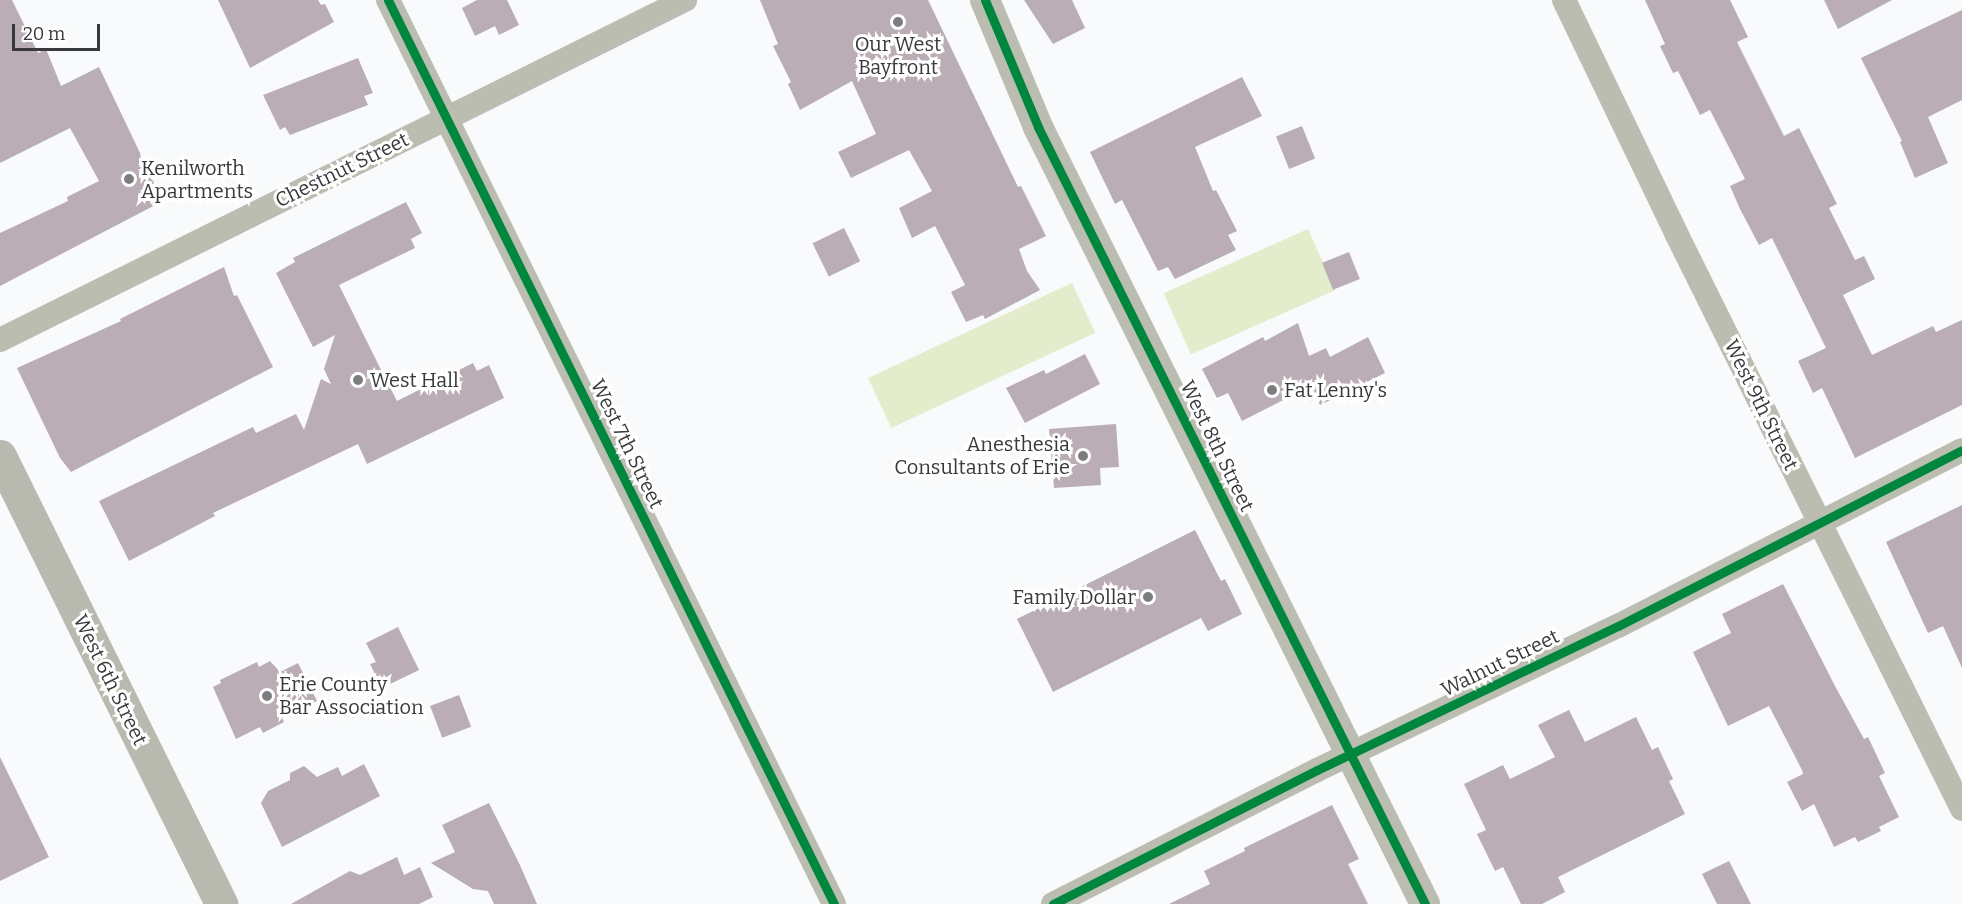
<!DOCTYPE html>
<html>
<head>
<meta charset="utf-8">
<style>
	body { margin:0 }
	#map { position:relative; width:1962px; height:904px; overflow:hidden; background:#f8fafc; font-family:Bitter,serif }
	div>[style] { position:absolute }
	.green>* { inset:0; background:#e3eccb; transform-origin:0 0 }
	.building>* { inset:0; background:#baadb6; transform-origin:0 0 }
	.minor>* { height:24px; margin:-12px; padding:0 12px; transform-origin:12px; border-radius:12px; background:#bcbdb1 }
	.tertiary>* { height:30px; margin:-15px; padding:0 15px; transform-origin:15px; border-radius:15px; background:#bcbdb1 }
	.secondary>* { height:33px; margin:-16.5px; padding:0 16.5px; transform-origin:16.5px; border-radius:16.5px; background:#b9baaf }
	.cycleway>* { height:9px; margin:-4.5px; padding:0 4.5px; transform-origin:4.5px; border-radius:4.5px; background:#00873e }
	.dots>* { width:16px; height:16px; translate:-50% -50%; box-sizing:border-box; border:3px solid #fff; border-radius:50% }
	span { translate:-50% -50%; white-space:nowrap; text-align:center; line-height:1.15; -webkit-text-stroke:6px #fff; paint-order:stroke }
	.poi-label { font-size:20px; color:#38393a }
	.left { translate:0 -50%; text-align:left }
	.right { translate:-100% -50%; text-align:right }
	.street-label { font-size:20px; color:#38393a }
	.scale { position:absolute; left:12px; top:24px; width:88px; height:27px; box-sizing:border-box; border:3px solid #38393a; border-top:0; padding-left:8px; font-size:18px; line-height:21px; white-space:nowrap; color:#38393a; -webkit-text-stroke:4px #fff; paint-order:stroke }
</style>
</head>
<body>
<div id="map">
	<div class="green">
		<i style="left:1308px;top:229px;width:67px;height:158px;rotate:66deg"></i>
		<i style="left:1072px;top:283px;width:55px;height:225px;rotate:65deg"></i>
	</div>
	<div class="building">
		<i style="clip-path:polygon(0 0,12px 0,38px 53px,46px 49px,61px 86px,99px 67px,163px 201px,0 286px,0 233px,68px 201px,67px 197px,99px 181px,70px 128px,0 163px)"></i>
		<i style="clip-path:polygon(218px 0,318px 0,321px 5px,325px 4px,334px 22px,250px 68px)"></i>
		<i style="clip-path:polygon(477px 0,507px 0,519px 25px,499px 35px,495px 26px,475px 36px,462px 8px)"></i>
		<i style="clip-path:polygon(760px 0,928px 0,1018px 187px,1021px 186px,1046px 236px,1019px 249px,1027px 271px,1040px 290px,985px 319px,983px 315px,966px 322px,951px 292px,965px 285px,935px 226px,912px 238px,899px 208px,932px 191px,909px 150px,851px 178px,838px 152px,876px 134px,852px 81px,800px 110px,788px 84px,791px 82px,773px 46px,778px 44px)"></i>
		<i style="clip-path:polygon(1024px 0,1072px 0,1085px 28px,1053px 44px)"></i>
		<i style="clip-path:polygon(1645px 0,1730px 0,1748px 37px,1737px 42px,1784px 136px,1799px 128px,1837px 204px,1829px 208px,1855px 260px,1864px 256px,1875px 279px,1843px 295px,1872px 355px,1933px 326px,1936px 332px,1962px 320px,1962px 405px,1855px 458px,1822px 388px,1813px 393px,1798px 361px,1826px 348px,1772px 238px,1759px 245px,1740px 209px,1730px 186px,1745px 179px,1710px 110px,1700px 115px,1678px 71px,1673px 73px,1660px 46px,1665px 44px)"></i>
		<i style="clip-path:polygon(1824px 0,1892px 0,1838px 29px)"></i>
		<i style="clip-path:polygon(1962px 10px,1962px 100px,1928px 117px,1948px 163px,1915px 178px,1900px 142px,1902px 141px,1861px 58px)"></i>
		<i style="clip-path:polygon(358px 58px,373px 93px,364px 96px,368px 105px,290px 135px,285px 127px,280px 130px,263px 95px)"></i>
		<i style="clip-path:polygon(1242px 77px,1262px 116px,1195px 147px,1213px 191px,1216px 190px,1237px 231px,1228px 235px,1236px 250px,1175px 279px,1168px 267px,1158px 271px,1122px 200px,1115px 204px,1090px 152px)"></i>
		<i style="left:1302px;top:126px;width:35px;height:28px;rotate:68deg"></i>
		<i style="clip-path:polygon(406px 202px,422px 233px,411px 239px,415px 248px,339px 285px,385px 378px,397px 401px,473px 363px,477px 371px,489px 365px,504px 398px,367px 464px,358px 444px,213px 513px,215px 516px,129px 561px,99px 501px,253px 427px,256px 433px,296px 414px,304px 430px,321px 379px,331px 384px,324px 369px,335px 335px,313px 347px,276px 273px,295px 262px,293px 258px)"></i>
		<i style="left:844px;top:228px;width:37px;height:35px;rotate:64deg"></i>
		<i style="left:1349px;top:252px;width:29px;height:29px;rotate:68deg"></i>
		<i style="clip-path:polygon(224px 267px,234px 296px,237px 295px,273px 367px,71px 472px,60px 458px,17px 368px,121px 321px,120px 319px)"></i>
		<i style="clip-path:polygon(1298px 323px,1309px 356px,1326px 348px,1330px 357px,1368px 337px,1385px 373px,1320px 405px,1311px 386px,1242px 421px,1228px 393px,1217px 398px,1202px 369px,1263px 337px,1265px 341px)"></i>
		<i style="clip-path:polygon(1085px 354px,1100px 384px,1025px 423px,1006px 388px,1044px 370px,1046px 374px)"></i>
		<i style="clip-path:polygon(1116px 424px,1119px 467px,1100px 468px,1101px 485px,1054px 488px,1049px 429px)"></i>
		<i style="clip-path:polygon(1962px 505px,1962px 668px,1943px 626px,1928px 633px,1886px 542px)"></i>
		<i style="clip-path:polygon(1195px 530px,1221px 581px,1225px 579px,1242px 614px,1208px 631px,1201px 618px,1053px 692px,1017px 619px)"></i>
		<i style="clip-path:polygon(1783px 584px,1835px 686px,1864px 739px,1868px 737px,1885px 773px,1879px 776px,1899px 817px,1879px 827px,1881px 831px,1858px 842px,1855px 837px,1834px 847px,1814px 804px,1802px 811px,1787px 782px,1803px 774px,1802px 770px,1769px 706px,1728px 726px,1693px 652px,1731px 633px,1722px 614px)"></i>
		<i style="clip-path:polygon(398px 627px,419px 670px,382px 688px,370px 664px,376px 662px,366px 643px)"></i>
		<i style="clip-path:polygon(270px 661px,280px 672px,298px 663px,317px 701px,282px 718px,284px 722px,263px 733px,260px 727px,236px 739px,213px 687px,221px 683px,220px 680px,257px 662px,259px 667px)"></i>
		<i style="left:459px;top:695px;width:34px;height:31px;rotate:69deg"></i>
		<i style="clip-path:polygon(1569px 710px,1585px 742px,1636px 717px,1652px 750px,1658px 747px,1673px 779px,1669px 781px,1685px 814px,1558px 877px,1565px 892px,1542px 904px,1521px 904px,1503px 867px,1495px 871px,1477px 834px,1486px 830px,1464px 784px,1503px 765px,1510px 779px,1555px 757px,1538px 725px)"></i>
		<i style="clip-path:polygon(0 757px,49px 857px,0 881px)"></i>
		<i style="clip-path:polygon(364px 764px,380px 796px,282px 847px,261px 803px,268px 791px,290px 780px,290px 773px,304px 766px,317px 777px,338px 767px,342px 776px)"></i>
		<i style="clip-path:polygon(489px 803px,519px 863px,537px 904px,494px 904px,488px 891px,473px 889px,431px 863px,455px 852px,442px 825px)"></i>
		<i style="clip-path:polygon(1332px 805px,1359px 859px,1348px 864px,1368px 904px,1169px 904px,1210px 884px,1204px 871px,1245px 851px,1244px 848px)"></i>
		<i style="clip-path:polygon(397px 857px,404px 875px,420px 867px,433px 897px,419px 904px,291px 904px,350px 871px,360px 875px)"></i>
		<i style="clip-path:polygon(1729px 861px,1751px 904px,1717px 904px,1702px 874px)"></i>
	</div>
	<div class="minor">
		<i style="left:388px;top:0;width:1008px;rotate:63.74deg"></i>
		<i style="left:1564px;top:0;width:259px;rotate:64.3deg"></i>
		<i style="left:1676px;top:233px;width:643px;rotate:63.59deg"></i>
		<i style="left:0;top:340px;width:765px;rotate:-26.4deg"></i>
		<i style="left:1053px;top:904px;width:296px;rotate:-26.9deg"></i>
		<i style="left:1317px;top:770px;width:334px;rotate:-25.6deg"></i>
		<i style="left:1618px;top:626px;width:386px;rotate:-27.1deg"></i>
	</div>
	<div class="tertiary">
		<i style="left:985px;top:0;width:138px;rotate:67.3deg"></i>
		<i style="left:1038px;top:127px;width:868px;rotate:63.52deg"></i>
	</div>
	<div class="secondary">
		<i style="left:0;top:456px;width:500px;rotate:63.7deg"></i>
	</div>
	<div class="cycleway">
		<i style="left:388px;top:0;width:1008px;rotate:63.74deg"></i>
		<i style="left:985px;top:0;width:138px;rotate:67.3deg"></i>
		<i style="left:1038px;top:127px;width:868px;rotate:63.52deg"></i>
		<i style="left:1053px;top:904px;width:296px;rotate:-26.9deg"></i>
		<i style="left:1317px;top:770px;width:334px;rotate:-25.6deg"></i>
		<i style="left:1618px;top:626px;width:386px;rotate:-27.1deg"></i>
	</div>
	<div class="dots">
		<i style="left:898px;top:22px;background:#7b7d7e"></i>
		<i style="left:129px;top:179px;background:#7b7d7e"></i>
		<i style="left:358px;top:380px;background:#7b7d7e"></i>
		<i style="left:1272px;top:390px;background:#7b7d7e"></i>
		<i style="left:1083px;top:456px;background:#7b7d7e"></i>
		<i style="left:1148px;top:597px;background:#7b7d7e"></i>
		<i style="left:267px;top:696px;background:#7b7d7e"></i>
	</div>
	<div class="poi-label">
		<span style="left:898px;top:56px">Our West<br>Bayfront</span>
		<span class="left" style="left:141px;top:180px">Kenilworth<br>Apartments</span>
		<span class="left" style="left:370px;top:380px">West Hall</span>
		<span class="left" style="left:1284px;top:390px">Fat Lenny's</span>
		<span class="right" style="left:1070px;top:456px">Anesthesia<br>Consultants of Erie</span>
		<span class="right" style="left:1136px;top:597px">Family Dollar</span>
		<span class="left" style="left:279px;top:696px">Erie County<br>Bar Association</span>
	</div>
	<div class="street-label">
		<span style="left:342px;top:170px;rotate:-26deg">Chestnut Street</span>
		<span style="left:1761px;top:405px;rotate:64deg">West 9th Street</span>
		<span style="left:627px;top:444px;rotate:64deg">West 7th Street</span>
		<span style="left:1217px;top:446px;rotate:64deg">West 8th Street</span>
		<span style="left:1500px;top:663px;rotate:-26deg">Walnut Street</span>
		<span style="left:110px;top:680px;rotate:64deg">West 6th Street</span>
	</div>
	<div class="scale">20 m</div>
</div>
</body>
</html>
